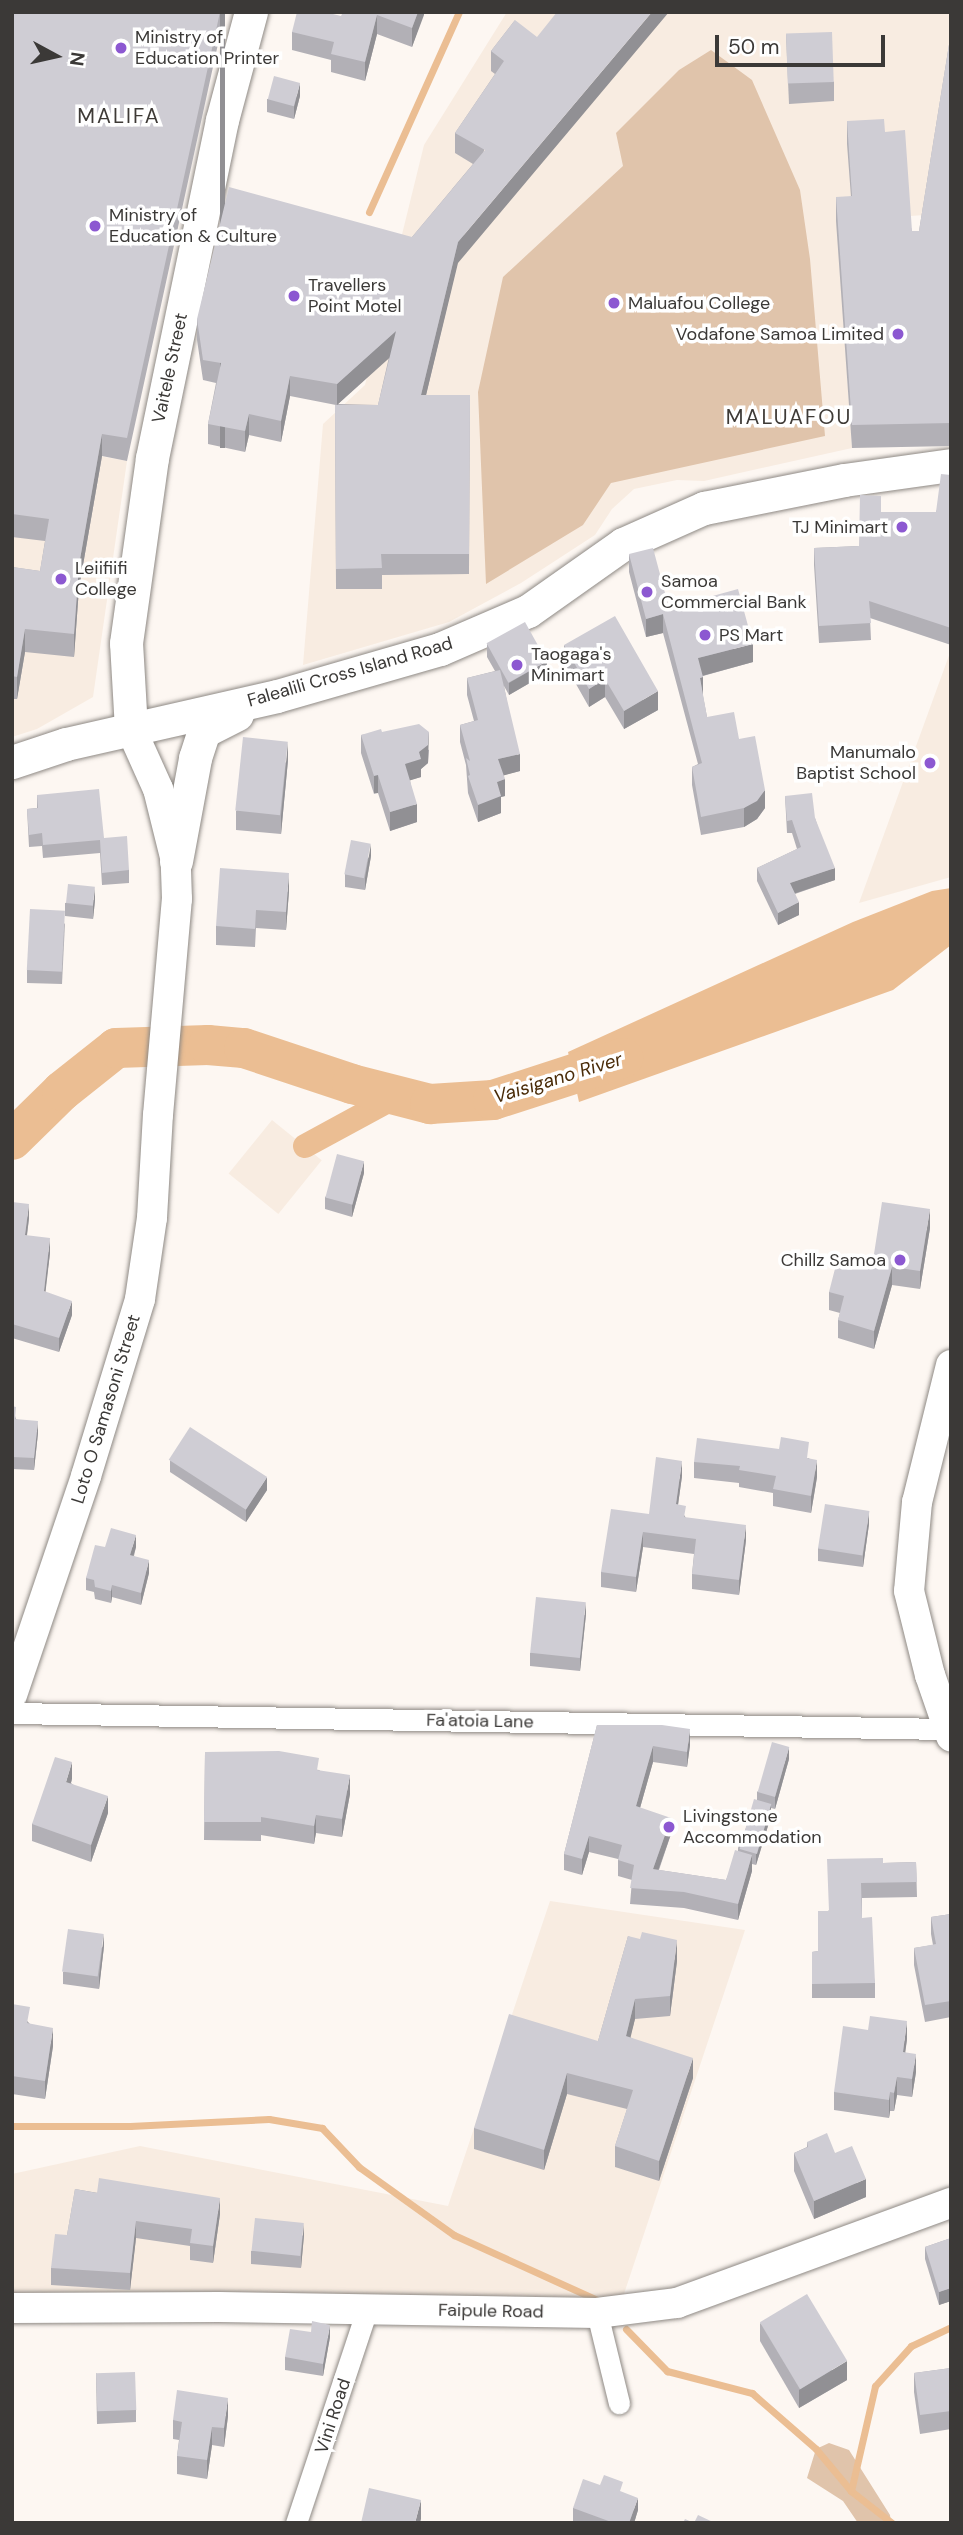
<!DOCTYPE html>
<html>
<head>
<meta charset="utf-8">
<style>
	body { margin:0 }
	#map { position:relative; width:963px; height:2535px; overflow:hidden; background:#fdf7f2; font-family:"DM Sans",sans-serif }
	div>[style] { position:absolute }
	.built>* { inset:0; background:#f8ece1; transform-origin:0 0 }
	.green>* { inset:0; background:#e0c4ab }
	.water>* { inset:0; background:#ebbe93 }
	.stream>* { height:7px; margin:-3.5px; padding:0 3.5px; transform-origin:3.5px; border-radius:3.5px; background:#ebbe93 }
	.canal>* { height:24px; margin:-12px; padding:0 12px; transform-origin:12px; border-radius:12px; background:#ebbe93 }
	.river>* { height:40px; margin:-20px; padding:0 20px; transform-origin:20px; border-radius:20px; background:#ebbe93 }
	.roads { filter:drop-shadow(0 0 2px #8e8984) drop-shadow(0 0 2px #8e8984) }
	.street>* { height:21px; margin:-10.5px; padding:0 10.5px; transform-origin:10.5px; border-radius:10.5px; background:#fff }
	.secondary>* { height:30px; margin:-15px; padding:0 15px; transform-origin:15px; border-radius:15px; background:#fff }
	.primary>* { height:33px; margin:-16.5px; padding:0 16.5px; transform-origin:16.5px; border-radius:16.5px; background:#fff }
	.wall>* { inset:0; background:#b2b0b6 }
	.shaded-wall>* { inset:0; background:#919094; transform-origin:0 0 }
	.building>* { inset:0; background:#cfcdd4; transform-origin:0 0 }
	.dots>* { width:19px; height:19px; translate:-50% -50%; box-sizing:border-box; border:4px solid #fff; border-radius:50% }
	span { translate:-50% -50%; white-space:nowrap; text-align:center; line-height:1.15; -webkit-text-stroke:7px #fff; paint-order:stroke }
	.poi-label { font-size:18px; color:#3b3937 }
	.left { translate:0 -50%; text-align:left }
	.right { translate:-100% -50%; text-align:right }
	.street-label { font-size:18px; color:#3b3937 }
	.water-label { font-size:19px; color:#492b08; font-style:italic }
	.quarter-label { font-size:21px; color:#3e3a36; letter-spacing:2px }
	.frame { position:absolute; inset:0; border:14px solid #3b3937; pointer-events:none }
	.north { position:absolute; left:21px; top:21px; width:70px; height:70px; -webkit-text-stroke:5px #fff; paint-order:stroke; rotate:98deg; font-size:19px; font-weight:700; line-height:28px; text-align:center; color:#3b3937 }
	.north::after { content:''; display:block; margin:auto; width:24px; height:32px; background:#3b3937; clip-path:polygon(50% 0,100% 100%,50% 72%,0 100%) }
	.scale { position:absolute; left:715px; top:35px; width:170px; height:32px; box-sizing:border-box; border:4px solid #3b3937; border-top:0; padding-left:9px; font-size:21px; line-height:24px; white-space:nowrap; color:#3b3937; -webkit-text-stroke:5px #fff; paint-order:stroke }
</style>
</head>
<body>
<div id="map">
	<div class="built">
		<i style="clip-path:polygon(507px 12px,951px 12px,951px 55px,925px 215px,837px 221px,852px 448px,704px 481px,677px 480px,634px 489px,612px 509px,595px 535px,521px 583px,449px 622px,303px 665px,323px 424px,365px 385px,424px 145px)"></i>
		<i style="clip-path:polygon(12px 440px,127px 461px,93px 697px,37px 729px,12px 737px)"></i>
		<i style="clip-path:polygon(951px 650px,951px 877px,859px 903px)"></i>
		<i style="left:272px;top:1120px;width:64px;height:69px;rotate:39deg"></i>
		<i style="clip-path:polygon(550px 1901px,745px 1930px,623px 2297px,12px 2295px,12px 2174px,140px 2146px,448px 2206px)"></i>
	</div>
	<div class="green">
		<i style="clip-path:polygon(711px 50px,752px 80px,800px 190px,810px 259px,825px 436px,611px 483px,583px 525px,486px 584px,478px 392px,503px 277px,623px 166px,616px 133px,679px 70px)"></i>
		<i style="clip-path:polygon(829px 2443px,849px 2450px,890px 2515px,891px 2523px,858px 2523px,843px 2501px,807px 2478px,816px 2449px)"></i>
	</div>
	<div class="water">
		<i style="clip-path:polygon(951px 888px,951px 945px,893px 990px,579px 1102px,568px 1052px,853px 922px,932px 891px)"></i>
	</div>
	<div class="stream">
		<i style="left:369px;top:212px;width:219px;rotate:-65.8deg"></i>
		<i style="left:12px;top:2126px;width:118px"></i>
		<i style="left:130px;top:2126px;width:139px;rotate:-2.9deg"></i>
		<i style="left:269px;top:2119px;width:54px;rotate:9.6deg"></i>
		<i style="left:322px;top:2128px;width:54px;rotate:46.5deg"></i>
		<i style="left:359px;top:2167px;width:117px;rotate:35.6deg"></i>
		<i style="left:454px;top:2235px;width:162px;rotate:24.4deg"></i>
		<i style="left:626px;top:2329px;width:59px;rotate:45.7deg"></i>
		<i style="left:667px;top:2371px;width:88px;rotate:14.5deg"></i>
		<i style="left:752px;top:2393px;width:85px;rotate:41.2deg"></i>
		<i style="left:816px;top:2449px;width:55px;rotate:50.2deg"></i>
		<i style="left:892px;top:2523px;width:52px;rotate:-142deg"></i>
		<i style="left:851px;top:2491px;width:108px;rotate:-77.1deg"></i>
		<i style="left:875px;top:2386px;width:54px;rotate:-48deg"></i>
		<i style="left:911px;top:2346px;width:44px;rotate:-25.4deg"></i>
	</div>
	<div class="canal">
		<i style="left:305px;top:1146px;width:105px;rotate:-28.5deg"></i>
	</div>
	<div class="river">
		<i style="left:12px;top:1140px;width:70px;rotate:-44.4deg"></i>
		<i style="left:62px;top:1091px;width:69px;rotate:-38.5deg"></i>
		<i style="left:116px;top:1048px;width:92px;rotate:-1.9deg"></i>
		<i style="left:208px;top:1045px;width:36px;rotate:5deg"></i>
		<i style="left:244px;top:1048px;width:114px;rotate:18.4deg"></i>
		<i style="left:352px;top:1084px;width:81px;rotate:14.4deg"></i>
		<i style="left:430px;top:1104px;width:63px;rotate:-3.6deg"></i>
		<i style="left:493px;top:1100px;width:137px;rotate:-17.9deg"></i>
	</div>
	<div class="roads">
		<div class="street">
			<i style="left:12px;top:1713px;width:936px;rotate:0.98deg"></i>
			<i style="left:597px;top:2313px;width:93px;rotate:76.3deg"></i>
			<i style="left:296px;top:2523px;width:225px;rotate:-71.6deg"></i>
		</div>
		<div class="secondary">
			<i style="left:951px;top:1365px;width:141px;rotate:103.9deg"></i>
			<i style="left:917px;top:1502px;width:89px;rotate:95.1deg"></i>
			<i style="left:909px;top:1591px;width:87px;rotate:76deg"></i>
			<i style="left:930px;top:1675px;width:65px;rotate:71deg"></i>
			<i style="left:12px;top:1695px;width:231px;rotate:-71.3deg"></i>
			<i style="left:86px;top:1476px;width:185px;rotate:-73deg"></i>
			<i style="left:140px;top:1299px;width:82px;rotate:-81.6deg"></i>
			<i style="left:152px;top:1218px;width:103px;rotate:-86.7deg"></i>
			<i style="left:158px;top:1115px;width:217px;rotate:-85deg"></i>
			<i style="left:177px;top:899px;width:38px;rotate:-92deg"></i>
			<i style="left:176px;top:861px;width:74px;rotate:-104deg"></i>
			<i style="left:158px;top:789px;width:66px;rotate:-114.2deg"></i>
			<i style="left:12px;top:2308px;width:207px;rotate:-0.3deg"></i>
			<i style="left:219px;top:2307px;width:378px;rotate:0.9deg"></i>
			<i style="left:597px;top:2313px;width:81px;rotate:-7.1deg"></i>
			<i style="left:677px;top:2303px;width:292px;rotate:-20.1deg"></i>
		</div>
		<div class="primary">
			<i style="left:131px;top:729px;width:86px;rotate:-93.3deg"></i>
			<i style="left:126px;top:643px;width:187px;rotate:-82deg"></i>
			<i style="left:152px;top:458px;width:345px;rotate:-78.3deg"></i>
			<i style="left:222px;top:120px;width:112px;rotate:-75deg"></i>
			<i style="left:12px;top:762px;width:57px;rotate:-18.4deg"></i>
			<i style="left:66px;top:744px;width:216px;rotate:-12.8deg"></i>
			<i style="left:277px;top:696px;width:170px;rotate:-16.1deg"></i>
			<i style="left:440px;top:649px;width:96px;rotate:-23.4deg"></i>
			<i style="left:528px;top:611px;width:116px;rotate:-35.2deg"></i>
			<i style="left:623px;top:544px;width:89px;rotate:-24deg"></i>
			<i style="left:704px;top:508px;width:143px;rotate:-11.3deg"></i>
			<i style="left:844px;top:480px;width:108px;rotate:-8deg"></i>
			<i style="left:176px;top:861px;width:105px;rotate:-79.5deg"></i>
			<i style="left:195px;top:758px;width:28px;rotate:-72deg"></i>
			<i style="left:204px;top:731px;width:37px;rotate:-27deg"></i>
		</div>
	</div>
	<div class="wall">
		<i style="clip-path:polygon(12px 12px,225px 12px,127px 461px,102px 456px,79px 588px,74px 657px,25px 652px,17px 699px,12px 699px,12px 567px,40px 571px,45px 541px,12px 537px)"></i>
		<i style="clip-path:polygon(424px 12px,412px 47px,377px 34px,365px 81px,331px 72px,331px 60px,292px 50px,292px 32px,341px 16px)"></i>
		<i style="clip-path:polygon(evenodd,515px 20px,426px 395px,470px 395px,469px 574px,382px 575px,382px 589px,336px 589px,335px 405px,336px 405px,290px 396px,281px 442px,249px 435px,245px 452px,208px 444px,208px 424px,216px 383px,203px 380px,197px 340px,197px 319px,412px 237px,473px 164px,455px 153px,455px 133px,495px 74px,491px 71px,491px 51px,515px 20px,389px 357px,378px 405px,338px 404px,389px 357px)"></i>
		<i style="clip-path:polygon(951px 32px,951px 446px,852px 448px,836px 221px,836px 197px,851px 197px,847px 144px,847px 121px,885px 132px,912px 231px,919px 231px)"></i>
		<i style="clip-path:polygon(786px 34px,834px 82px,834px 101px,789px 104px)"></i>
		<i style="clip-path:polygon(300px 96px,294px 119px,267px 112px,267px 99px)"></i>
		<i style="clip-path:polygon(951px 475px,951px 645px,870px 618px,871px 640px,819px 643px,814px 565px,814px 548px,859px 546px,881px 512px,936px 512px)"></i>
		<i style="clip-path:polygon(629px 554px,669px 608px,753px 662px,703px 676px,703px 696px,707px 717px,739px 739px,765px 808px,757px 819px,744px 827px,701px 835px,692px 785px,692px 767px,698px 764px,663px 633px,646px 637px,629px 572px)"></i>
		<i style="clip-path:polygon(487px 644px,547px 673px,509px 695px,504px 686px,520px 771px,504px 775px,505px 796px,501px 797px,501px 813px,478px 822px,468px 793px,466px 765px,460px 742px,460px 725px,474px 721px,467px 695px,467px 678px,495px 671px,487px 657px)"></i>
		<i style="clip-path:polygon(564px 645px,658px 710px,624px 729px,605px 697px,589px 707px,564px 663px)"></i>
		<i style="clip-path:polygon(382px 732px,429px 750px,428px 763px,421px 769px,421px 777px,410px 780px,417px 822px,390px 831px,378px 793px,374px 794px,361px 753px,361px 735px)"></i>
		<i style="clip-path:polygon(288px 760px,281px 834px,236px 830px,236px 811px)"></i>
		<i style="clip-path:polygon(37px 795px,104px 838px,129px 870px,129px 883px,102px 885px,100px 853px,43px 858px,42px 846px,29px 847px,27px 809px,37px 808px)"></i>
		<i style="clip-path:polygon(785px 796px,815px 818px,835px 880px,795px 894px,799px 915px,778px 925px,757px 881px,757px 868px,797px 849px,792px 833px,787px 833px)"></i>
		<i style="clip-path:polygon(371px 856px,365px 890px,345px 887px,345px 874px)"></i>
		<i style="clip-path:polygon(289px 891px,286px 930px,256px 928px,255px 947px,216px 945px,216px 926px)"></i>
		<i style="clip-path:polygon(95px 900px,93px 919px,65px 916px,65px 903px)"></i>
		<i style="clip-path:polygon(65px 923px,62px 984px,27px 983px,27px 970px)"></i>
		<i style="clip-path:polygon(364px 1173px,352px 1217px,325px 1209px,325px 1197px)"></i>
		<i style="clip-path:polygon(12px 1202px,29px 1218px,27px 1236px,50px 1253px,45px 1292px,72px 1315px,59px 1352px,12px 1338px)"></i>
		<i style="clip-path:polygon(930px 1228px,920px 1289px,892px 1285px,874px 1349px,838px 1338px,838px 1320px,840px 1313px,829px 1310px,829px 1292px,872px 1267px)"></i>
		<i style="clip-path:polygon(12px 1406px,16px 1419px,38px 1433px,34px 1470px,12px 1469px)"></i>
		<i style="clip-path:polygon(809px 1458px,817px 1477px,811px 1513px,773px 1506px,773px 1493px,739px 1487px,739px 1483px,694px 1478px,694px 1462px)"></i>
		<i style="clip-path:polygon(170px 1460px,267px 1490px,246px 1522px,170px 1472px)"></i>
		<i style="clip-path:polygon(682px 1476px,678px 1505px,686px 1518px,746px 1540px,739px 1595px,692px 1589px,692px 1574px,694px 1554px,643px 1547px,636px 1592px,601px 1587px,601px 1572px)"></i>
		<i style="clip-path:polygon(869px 1524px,863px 1567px,818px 1561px,818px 1548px)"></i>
		<i style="clip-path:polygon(105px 1547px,136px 1547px,134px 1556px,149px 1573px,141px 1605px,112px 1597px,111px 1603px,95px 1599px,94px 1592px,86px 1590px,86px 1578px)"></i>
		<i style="clip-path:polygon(586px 1614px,580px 1671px,530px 1666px,530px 1653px)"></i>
		<i style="clip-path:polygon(597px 1725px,690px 1745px,687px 1767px,653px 1762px,640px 1808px,671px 1834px,659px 1870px,726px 1880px,738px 1851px,738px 1848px,757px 1800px,757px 1792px,789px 1759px,775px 1809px,771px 1808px,771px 1816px,756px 1865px,752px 1864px,752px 1871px,738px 1920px,684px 1908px,630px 1904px,632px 1880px,618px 1876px,618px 1859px,589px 1852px,582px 1875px,564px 1870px,564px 1854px)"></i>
		<i style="clip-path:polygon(205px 1752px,319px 1770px,350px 1794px,342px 1837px,316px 1833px,314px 1844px,261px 1835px,261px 1841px,204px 1840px)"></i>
		<i style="clip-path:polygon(72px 1779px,71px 1783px,108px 1813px,91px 1862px,32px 1841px,32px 1824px)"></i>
		<i style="clip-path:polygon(916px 1862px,917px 1897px,862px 1898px,862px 1918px,875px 1983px,875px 1998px,812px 1998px,812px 1952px,818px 1951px,828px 1911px,883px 1863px)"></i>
		<i style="clip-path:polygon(951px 1914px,951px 2017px,925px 2022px,914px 1965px,914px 1948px,933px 1945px,931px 1934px,931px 1917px)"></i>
		<i style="clip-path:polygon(628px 1936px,677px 1961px,670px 2016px,635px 2019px,630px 2037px,693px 2078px,659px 2181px,615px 2167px,615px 2146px,627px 2109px,567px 2094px,544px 2170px,474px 2149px,474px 2128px,598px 2041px)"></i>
		<i style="clip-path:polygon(104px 1946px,99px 1989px,63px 1984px,63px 1972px)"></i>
		<i style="clip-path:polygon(12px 2004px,30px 2024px,53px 2046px,45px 2099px,12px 2094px)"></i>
		<i style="clip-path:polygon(907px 2039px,905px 2052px,916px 2072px,912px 2097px,897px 2095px,894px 2111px,890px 2111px,889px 2118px,834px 2110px,834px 2092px)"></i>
		<i style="clip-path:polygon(807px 2142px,835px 2153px,866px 2197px,814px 2219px,794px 2171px,794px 2153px,807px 2147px)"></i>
		<i style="clip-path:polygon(75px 2189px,220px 2214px,213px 2263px,190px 2260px,190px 2246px,136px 2238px,130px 2290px,51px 2285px,51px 2268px,67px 2235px)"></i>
		<i style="clip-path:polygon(304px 2235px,301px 2268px,251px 2264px,251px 2251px)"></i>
		<i style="clip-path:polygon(951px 2238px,951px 2301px,939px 2305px,925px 2259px,925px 2247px)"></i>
		<i style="clip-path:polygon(760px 2323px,847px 2380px,799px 2408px,760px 2341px)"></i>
		<i style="clip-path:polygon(330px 2337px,323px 2376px,285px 2370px,285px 2357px)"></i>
		<i style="clip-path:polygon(951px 2368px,951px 2429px,920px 2434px,914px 2392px,914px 2373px)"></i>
		<i style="clip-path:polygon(96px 2373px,136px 2410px,136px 2422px,97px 2424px)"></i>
		<i style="clip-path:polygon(228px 2416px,224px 2447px,212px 2445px,207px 2479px,177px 2474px,177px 2456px,179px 2440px,173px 2439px,173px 2420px)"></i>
		<i style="clip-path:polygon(573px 2508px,638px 2510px,634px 2523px,578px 2523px,573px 2521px)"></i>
	</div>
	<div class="shaded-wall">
		<i style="left:220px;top:12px;width:5px;height:436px"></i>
		<i style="clip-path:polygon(418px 12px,424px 12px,424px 15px,412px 47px,412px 28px)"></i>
		<i style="clip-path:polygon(652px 12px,669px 12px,458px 263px,421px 416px,421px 395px,458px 242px)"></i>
		<i style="clip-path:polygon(377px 15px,377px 34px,365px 81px,365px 62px)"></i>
		<i style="clip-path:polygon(300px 83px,300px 96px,294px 119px,294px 107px)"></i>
		<i style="clip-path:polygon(396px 331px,396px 352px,337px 405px,337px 384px)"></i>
		<i style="clip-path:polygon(290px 376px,290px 396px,281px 442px,281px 421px)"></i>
		<i style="clip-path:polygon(249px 414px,249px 435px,245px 452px,245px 431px)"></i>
		<i style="clip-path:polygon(102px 434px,102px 456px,79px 588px,74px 657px,74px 634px,79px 565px)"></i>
		<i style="clip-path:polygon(663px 614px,663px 633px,646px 637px,646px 619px)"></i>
		<i style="clip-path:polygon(25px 629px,25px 652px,17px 699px,17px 677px)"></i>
		<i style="clip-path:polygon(753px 644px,753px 662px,698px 677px,698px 658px)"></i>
		<i style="clip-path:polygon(547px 661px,547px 673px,509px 695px,509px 683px)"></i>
		<i style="clip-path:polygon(703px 677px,703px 696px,700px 678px)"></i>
		<i style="clip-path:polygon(605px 679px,605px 697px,589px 707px,589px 689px)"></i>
		<i style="clip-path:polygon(658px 691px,658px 710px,624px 729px,624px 711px)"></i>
		<i style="clip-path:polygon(429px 732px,428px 763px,421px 769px,421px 777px,405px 782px,405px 764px)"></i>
		<i style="clip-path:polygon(288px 742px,288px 760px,281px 834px,281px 816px)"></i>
		<i style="clip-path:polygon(520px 754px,520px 771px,498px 777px,498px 759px)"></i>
		<i style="left:378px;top:775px;width:18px;height:4px;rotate:90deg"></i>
		<i style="clip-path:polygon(505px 779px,505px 796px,501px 797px,501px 813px,478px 822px,478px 805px,497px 782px)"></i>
		<i style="clip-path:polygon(765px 790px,765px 808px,757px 819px,744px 827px,744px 808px)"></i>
		<i style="clip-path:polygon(417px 804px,417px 822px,390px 831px,390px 812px)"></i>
		<i style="clip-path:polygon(371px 844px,371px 856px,365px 890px,365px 878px)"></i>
		<i style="clip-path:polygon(835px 868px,835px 880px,790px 895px,790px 883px)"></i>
		<i style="clip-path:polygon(289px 873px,289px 891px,286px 930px,286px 912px)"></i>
		<i style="clip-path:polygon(95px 887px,95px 900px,93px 919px,93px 906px)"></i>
		<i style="clip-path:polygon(799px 902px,799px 915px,778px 925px,778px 913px)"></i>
		<i style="clip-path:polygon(364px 1161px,364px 1173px,352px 1217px,352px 1204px)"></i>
		<i style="clip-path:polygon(29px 1204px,29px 1218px,25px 1249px,25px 1235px)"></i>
		<i style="clip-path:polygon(930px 1209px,930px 1228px,920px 1289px,920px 1271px)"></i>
		<i style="clip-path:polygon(50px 1238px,50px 1253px,44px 1305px,44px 1291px)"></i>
		<i style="clip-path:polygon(892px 1267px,892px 1285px,874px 1349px,874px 1331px)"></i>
		<i style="clip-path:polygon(72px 1301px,72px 1315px,59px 1352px,59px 1338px)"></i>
		<i style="clip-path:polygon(38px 1421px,38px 1433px,34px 1470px,34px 1458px)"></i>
		<i style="clip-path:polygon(817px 1460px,817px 1477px,811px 1513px,811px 1496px)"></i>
		<i style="clip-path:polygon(682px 1461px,682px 1476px,676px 1519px,676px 1504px)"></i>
		<i style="clip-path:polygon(267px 1477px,267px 1490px,246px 1522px,246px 1509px)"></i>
		<i style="clip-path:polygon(869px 1511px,869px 1524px,863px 1567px,863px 1555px)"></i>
		<i style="clip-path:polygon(746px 1525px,746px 1540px,739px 1595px,739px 1580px)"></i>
		<i style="clip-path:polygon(643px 1532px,643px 1547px,636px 1592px,636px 1577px)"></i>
		<i style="clip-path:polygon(136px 1535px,136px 1547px,130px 1567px,130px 1555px)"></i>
		<i style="clip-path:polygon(149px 1560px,149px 1573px,141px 1605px,141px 1593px)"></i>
		<i style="clip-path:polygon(112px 1585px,112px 1597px,111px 1603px,111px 1591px)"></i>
		<i style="clip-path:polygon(586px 1602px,586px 1614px,580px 1671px,580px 1658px)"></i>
		<i style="clip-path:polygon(690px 1729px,690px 1745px,687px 1767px,687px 1752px)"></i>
		<i style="clip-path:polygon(653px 1746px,653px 1762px,636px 1822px,636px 1806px)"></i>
		<i style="clip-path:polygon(789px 1747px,789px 1759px,775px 1809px,775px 1797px)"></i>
		<i style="clip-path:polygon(72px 1762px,72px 1779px,66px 1799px,66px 1782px)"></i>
		<i style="clip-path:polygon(350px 1775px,350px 1794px,342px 1837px,342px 1819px)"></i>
		<i style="clip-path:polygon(108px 1796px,108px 1813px,91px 1862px,91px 1845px)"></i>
		<i style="clip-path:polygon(771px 1804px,771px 1816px,756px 1865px,756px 1853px)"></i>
		<i style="clip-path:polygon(316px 1815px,316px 1833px,314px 1844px,314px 1826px)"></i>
		<i style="clip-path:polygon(671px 1818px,671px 1834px,653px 1885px,653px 1869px)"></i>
		<i style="clip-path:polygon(589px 1836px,589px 1852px,582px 1875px,582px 1859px)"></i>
		<i style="clip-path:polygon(752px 1855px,752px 1871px,738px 1920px,738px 1904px)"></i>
		<i style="clip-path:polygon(104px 1934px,104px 1946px,99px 1989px,99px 1976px)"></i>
		<i style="clip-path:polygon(677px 1940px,677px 1961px,670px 2016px,670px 1996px)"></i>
		<i style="clip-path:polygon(635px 1999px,635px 2019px,626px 2056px,626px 2036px)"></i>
		<i style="clip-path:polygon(907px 2021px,907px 2039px,903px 2070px,903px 2052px)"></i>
		<i style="clip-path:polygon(53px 2028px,53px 2046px,45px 2099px,45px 2081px)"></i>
		<i style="clip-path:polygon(916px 2054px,916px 2072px,912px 2097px,912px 2079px)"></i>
		<i style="clip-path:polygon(693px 2058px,693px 2078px,659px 2181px,659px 2161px)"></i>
		<i style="clip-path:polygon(567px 2073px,567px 2094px,544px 2170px,544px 2150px)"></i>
		<i style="clip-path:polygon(897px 2077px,897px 2095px,894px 2111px,894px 2093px)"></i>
		<i style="clip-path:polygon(890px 2092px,890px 2111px,889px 2118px,889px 2100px)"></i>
		<i style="clip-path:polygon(866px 2179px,866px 2197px,814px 2219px,814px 2201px)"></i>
		<i style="clip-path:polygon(220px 2198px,220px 2214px,213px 2263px,213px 2246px)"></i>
		<i style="clip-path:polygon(136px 2221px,136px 2238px,130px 2290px,130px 2273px)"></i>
		<i style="clip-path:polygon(304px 2223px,304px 2235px,301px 2268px,301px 2255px)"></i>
		<i style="clip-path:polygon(951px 2288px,951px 2301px,939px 2305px,939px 2292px)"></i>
		<i style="clip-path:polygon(330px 2325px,330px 2337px,323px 2376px,323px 2364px)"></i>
		<i style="clip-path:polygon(847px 2361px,847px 2380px,799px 2408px,799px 2390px)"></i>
		<i style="clip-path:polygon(228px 2398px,228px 2416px,224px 2447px,224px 2428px)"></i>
		<i style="clip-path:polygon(212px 2427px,212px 2445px,207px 2479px,207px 2460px)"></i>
		<i style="clip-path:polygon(638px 2498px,638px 2510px,634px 2523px,629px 2523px)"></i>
		<i style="clip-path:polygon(421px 2500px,421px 2519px,420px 2523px,415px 2523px)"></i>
	</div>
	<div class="building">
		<i style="clip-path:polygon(12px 12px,220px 12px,127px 438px,102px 434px,79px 565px,74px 634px,25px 629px,17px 677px,12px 676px,12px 567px,40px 571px,49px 519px,12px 514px)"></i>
		<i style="clip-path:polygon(297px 12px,325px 12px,341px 16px,343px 12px,418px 12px,412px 28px,377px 15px,365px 62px,331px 54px,334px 42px,292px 32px)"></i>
		<i style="clip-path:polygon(557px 12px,652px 12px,458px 242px,421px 395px,470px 395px,469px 554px,381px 554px,382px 568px,336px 569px,335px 405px,378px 405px,396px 331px,337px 384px,290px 376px,281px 421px,249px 414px,245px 431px,208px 424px,221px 363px,203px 360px,197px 319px,229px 187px,412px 237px,485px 150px,455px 133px,504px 61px,491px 51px,515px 20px,537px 37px)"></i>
		<i style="left:832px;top:32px;width:50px;height:46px;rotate:88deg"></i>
		<i style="clip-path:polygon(951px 32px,951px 423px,852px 425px,836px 197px,852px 196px,847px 121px,884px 119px,885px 132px,905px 130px,912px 231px,919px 231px)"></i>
		<i style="left:274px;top:76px;width:27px;height:24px;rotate:15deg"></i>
		<i style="clip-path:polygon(941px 474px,951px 475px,951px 628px,869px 601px,871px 623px,819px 626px,814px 548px,859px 546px,860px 495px,881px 496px,881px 512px,936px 512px)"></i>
		<i style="clip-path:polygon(653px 548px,669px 608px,738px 589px,753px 644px,698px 658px,703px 677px,700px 678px,707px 717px,734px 712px,739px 739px,755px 736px,765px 790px,757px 801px,744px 808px,701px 817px,692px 767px,702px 763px,663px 614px,646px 619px,629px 554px)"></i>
		<i style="clip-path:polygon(615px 616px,658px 691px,624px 711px,605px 679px,589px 689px,564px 645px)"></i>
		<i style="left:525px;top:622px;width:45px;height:44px;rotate:61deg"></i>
		<i style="clip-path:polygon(500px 670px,520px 754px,498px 759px,505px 779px,497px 782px,501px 796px,478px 805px,468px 776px,470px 775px,466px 758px,470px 761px,460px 725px,478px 720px,467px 678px)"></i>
		<i style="clip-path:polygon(419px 724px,429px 732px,428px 745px,419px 752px,421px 759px,405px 764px,417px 804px,390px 812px,378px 775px,374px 776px,361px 735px,381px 729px,382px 732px)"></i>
		<i style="left:243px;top:737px;width:45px;height:74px;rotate:6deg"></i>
		<i style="clip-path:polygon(99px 789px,104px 838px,127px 836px,129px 870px,102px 873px,100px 840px,43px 845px,42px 833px,29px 835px,27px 809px,38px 808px,37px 795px)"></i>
		<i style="clip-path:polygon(812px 793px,815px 818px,835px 868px,790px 883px,799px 902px,778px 913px,757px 868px,801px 847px,792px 820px,787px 821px,785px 796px)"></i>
		<i style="left:351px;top:840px;width:20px;height:35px;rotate:11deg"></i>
		<i style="clip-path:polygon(220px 868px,289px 873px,286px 912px,256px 910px,255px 929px,216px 926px)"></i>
		<i style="left:68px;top:884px;width:27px;height:19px;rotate:6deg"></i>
		<i style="left:30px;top:909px;width:35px;height:61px;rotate:3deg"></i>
		<i style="left:337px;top:1154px;width:28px;height:45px;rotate:15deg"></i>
		<i style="clip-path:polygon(12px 1202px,29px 1204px,25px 1235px,50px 1238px,44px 1291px,72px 1301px,59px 1338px,12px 1324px)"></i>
		<i style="clip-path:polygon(882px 1202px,930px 1209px,920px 1271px,892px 1267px,874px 1331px,838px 1320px,844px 1296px,829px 1292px,838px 1257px,872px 1267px)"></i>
		<i style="clip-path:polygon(12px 1406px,16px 1407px,15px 1419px,38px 1421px,34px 1458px,12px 1457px)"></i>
		<i style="left:190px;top:1427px;width:92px;height:39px;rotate:33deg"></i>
		<i style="clip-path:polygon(781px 1437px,809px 1442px,807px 1458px,817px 1460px,811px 1496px,773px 1489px,776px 1476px,739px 1470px,740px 1466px,694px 1462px,697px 1438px,779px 1449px)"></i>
		<i style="clip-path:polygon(656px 1457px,682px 1461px,676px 1504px,686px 1506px,684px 1517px,746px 1525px,739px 1580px,692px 1574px,696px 1539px,643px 1532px,636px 1577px,601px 1572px,611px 1509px,649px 1514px)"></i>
		<i style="left:825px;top:1504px;width:45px;height:45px;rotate:9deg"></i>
		<i style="clip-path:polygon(111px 1528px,136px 1535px,130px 1555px,149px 1560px,141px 1593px,112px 1585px,111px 1591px,95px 1587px,94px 1580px,86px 1578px,95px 1545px,105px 1547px)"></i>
		<i style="left:536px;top:1597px;width:50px;height:56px;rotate:6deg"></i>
		<i style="clip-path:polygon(597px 1725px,662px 1725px,690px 1729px,687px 1752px,653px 1746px,636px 1806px,671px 1818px,653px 1869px,726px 1880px,735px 1850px,752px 1855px,738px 1904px,684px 1892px,630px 1888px,634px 1865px,618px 1860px,622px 1845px,589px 1836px,582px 1859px,564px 1854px)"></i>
		<i style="left:772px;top:1742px;width:18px;height:52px;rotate:16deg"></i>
		<i style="clip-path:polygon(279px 1751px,319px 1758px,317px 1770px,350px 1775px,342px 1819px,316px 1815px,314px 1826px,261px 1817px,261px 1822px,204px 1822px,205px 1752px)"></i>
		<i style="clip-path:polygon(55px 1757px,72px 1762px,66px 1782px,108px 1796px,91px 1845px,32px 1824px)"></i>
		<i style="left:754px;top:1799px;width:18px;height:52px;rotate:16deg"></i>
		<i style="clip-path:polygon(883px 1858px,883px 1863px,916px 1862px,917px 1882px,861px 1883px,862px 1918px,872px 1917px,875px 1983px,812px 1984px,812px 1952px,818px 1951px,818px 1911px,829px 1911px,827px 1859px)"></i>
		<i style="clip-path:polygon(951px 1914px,951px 2001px,925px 2005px,914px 1948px,936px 1944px,931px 1917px)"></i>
		<i style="left:68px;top:1929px;width:36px;height:43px;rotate:8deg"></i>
		<i style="clip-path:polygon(642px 1932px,677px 1940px,670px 1996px,635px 1999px,626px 2036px,693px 2058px,659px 2161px,615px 2146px,633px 2090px,567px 2073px,544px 2150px,474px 2128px,509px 2014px,598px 2041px,628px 1936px,640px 1939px)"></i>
		<i style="clip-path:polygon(12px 2004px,30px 2007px,27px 2023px,53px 2028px,45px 2081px,12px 2076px)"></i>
		<i style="clip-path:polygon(870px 2016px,907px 2021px,903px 2052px,916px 2054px,912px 2079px,897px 2077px,894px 2093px,890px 2092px,889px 2100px,834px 2092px,843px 2026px,868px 2030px)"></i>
		<i style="clip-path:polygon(827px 2133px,835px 2153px,852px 2146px,866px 2179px,814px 2201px,794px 2153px,808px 2147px,807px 2142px)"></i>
		<i style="clip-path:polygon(99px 2178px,220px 2198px,213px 2246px,190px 2243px,192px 2229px,136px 2221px,130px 2273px,51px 2268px,55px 2234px,67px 2235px,75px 2189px,97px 2193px)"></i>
		<i style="left:255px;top:2218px;width:49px;height:33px;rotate:6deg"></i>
		<i style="clip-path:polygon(951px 2238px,951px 2288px,939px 2292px,925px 2247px)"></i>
		<i style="left:807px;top:2294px;width:78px;height:55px;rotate:59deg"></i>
		<i style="clip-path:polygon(312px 2321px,330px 2325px,323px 2364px,285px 2357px,290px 2329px,311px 2332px)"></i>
		<i style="clip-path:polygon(951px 2368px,951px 2411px,920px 2415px,914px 2373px)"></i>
		<i style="left:135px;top:2372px;width:38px;height:39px;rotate:88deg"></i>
		<i style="clip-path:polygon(177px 2390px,228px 2398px,224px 2428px,212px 2427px,207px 2460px,177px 2456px,182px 2422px,173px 2420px)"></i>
		<i style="clip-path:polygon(604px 2475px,623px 2482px,620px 2491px,638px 2498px,629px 2523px,614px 2523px,573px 2508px,583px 2479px,600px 2485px)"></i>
		<i style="clip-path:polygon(369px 2488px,421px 2500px,415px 2523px,361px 2523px)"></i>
		<i style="clip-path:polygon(698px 2515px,715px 2523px,694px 2523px)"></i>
		<i style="clip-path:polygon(685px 2519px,694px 2523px,683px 2523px)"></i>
	</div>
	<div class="dots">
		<i style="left:121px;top:48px;background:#8c58d1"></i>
		<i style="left:95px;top:226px;background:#8c58d1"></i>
		<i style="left:294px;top:296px;background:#8c58d1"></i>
		<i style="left:614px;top:303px;background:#8c58d1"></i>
		<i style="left:898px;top:334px;background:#8c58d1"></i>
		<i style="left:902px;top:527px;background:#8c58d1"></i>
		<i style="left:61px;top:579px;background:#8c58d1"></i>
		<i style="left:647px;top:592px;background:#8c58d1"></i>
		<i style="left:705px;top:635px;background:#8c58d1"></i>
		<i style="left:517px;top:665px;background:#8c58d1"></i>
		<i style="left:930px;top:763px;background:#8c58d1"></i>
		<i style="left:900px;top:1260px;background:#8c58d1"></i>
		<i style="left:669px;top:1827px;background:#8c58d1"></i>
	</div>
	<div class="poi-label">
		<span class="left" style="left:135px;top:48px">Ministry of<br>Education Printer</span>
		<span class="left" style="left:109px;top:226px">Ministry of<br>Education &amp; Culture</span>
		<span class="left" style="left:308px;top:296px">Travellers<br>Point Motel</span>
		<span class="left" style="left:628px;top:303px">Maluafou College</span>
		<span class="right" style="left:884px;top:334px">Vodafone Samoa Limited</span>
		<span class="right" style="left:888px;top:527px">TJ Minimart</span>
		<span class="left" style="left:75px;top:579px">Leiifiifi<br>College</span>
		<span class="left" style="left:661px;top:592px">Samoa<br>Commercial Bank</span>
		<span class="left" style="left:719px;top:635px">PS Mart</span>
		<span class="left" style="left:531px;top:665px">Taogaga's<br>Minimart</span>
		<span class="right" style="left:916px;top:763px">Manumalo<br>Baptist School</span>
		<span class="right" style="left:886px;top:1260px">Chillz Samoa</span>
		<span class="left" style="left:683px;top:1827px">Livingstone<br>Accommodation</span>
	</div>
	<div class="street-label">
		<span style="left:170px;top:368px;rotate:-78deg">Vaitele Street</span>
		<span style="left:350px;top:672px;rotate:-16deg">Falealili Cross Island Road</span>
		<span style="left:106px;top:1409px;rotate:-73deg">Loto O Samasoni Street</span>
		<span style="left:480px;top:1721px;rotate:1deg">Fa'atoia Lane</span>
		<span style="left:491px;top:2311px;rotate:1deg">Faipule Road</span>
		<span style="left:333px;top:2416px;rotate:-72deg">Vini Road</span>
	</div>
	<div class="water-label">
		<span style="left:558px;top:1078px;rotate:-17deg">Vaisigano River</span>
	</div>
	<div class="quarter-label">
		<span style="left:119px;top:116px">MALIFA</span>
		<span style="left:789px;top:417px">MALUAFOU</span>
	</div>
	<div class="frame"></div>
	<div class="north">N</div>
	<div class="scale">50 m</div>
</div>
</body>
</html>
